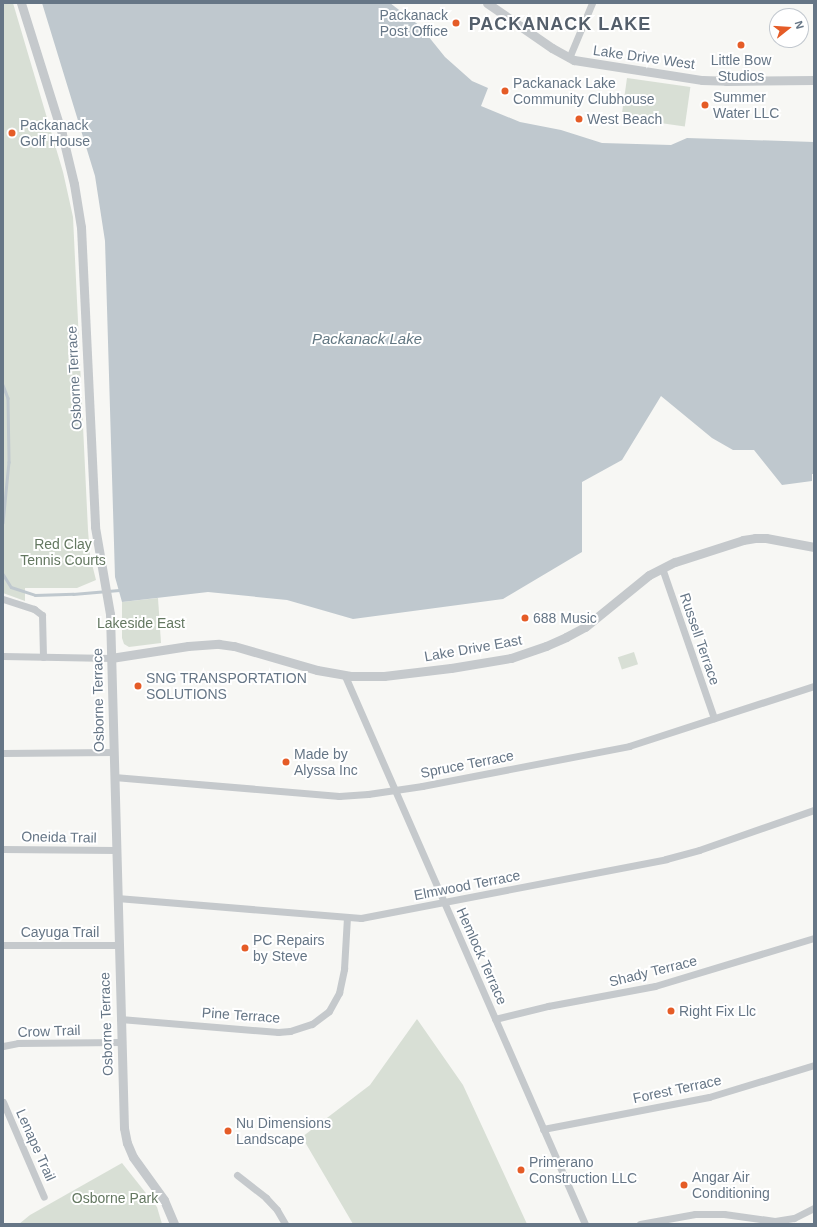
<!DOCTYPE html>
<html>
<head>
<meta charset="utf-8">
<style>
	body { margin:0 }
	#map { position:relative; width:817px; height:1227px; overflow:hidden; background:#f7f7f4; font-family:Arial,sans-serif }
	div>[style] { position:absolute }
	.green>* { inset:0; background:#d8dfd5; transform-origin:0 0 }
	.water>* { inset:0; background:#bfc8ce }
	.stream>* { height:2.5px; margin:-1.25px; padding:0 1.25px; transform-origin:1.25px; border-radius:1.25px; background:#bfc8ce }
	.minor>* { height:7px; margin:-3.5px; padding:0 3.5px; transform-origin:3.5px; border-radius:3.5px; background:#c5c9cc }
	.tertiary>* { height:9px; margin:-4.5px; padding:0 4.5px; transform-origin:4.5px; border-radius:4.5px; background:#c5c9cc }
	.dots>* { width:11px; height:11px; translate:-50% -50%; box-sizing:border-box; border:2px solid #fff; border-radius:50% }
	span { translate:-50% -50%; white-space:nowrap; text-align:center; line-height:1.15; -webkit-text-stroke:4px #fff; paint-order:stroke }
	.poi-label { font-size:14px; color:#667686 }
	.right { translate:-100% -50%; text-align:right }
	.left { translate:0 -50%; text-align:left }
	.street-label { font-size:14px; color:#667686 }
	.park-label { font-size:14px; color:#647861 }
	.water-label { font-size:15px; color:#627782; font-style:italic }
	.district-label { font-size:18px; color:#545f6b; font-weight:700; letter-spacing:1px }
	.frame { position:absolute; inset:0; border:4px solid #667686; pointer-events:none }
	.north { position:absolute; left:769px; top:8px; width:40px; height:40px; box-sizing:border-box; background:#fff; border:1px solid #c2c8cf; border-radius:50%; rotate:73deg; font-size:11px; font-weight:700; line-height:16px; text-align:center; color:#667686 }
	.north::after { content:''; display:block; margin:auto; width:14px; height:18px; background:#e55c27; clip-path:polygon(50% 0,100% 100%,50% 72%,0 100%) }
</style>
</head>
<body>
<div id="map">
	<div class="green">
		<i style="clip-path:polygon(3px 3px,13px 3px,63px 172px,73px 217px,88px 530px,90px 556px,96px 580px,77px 588px,25px 588px,25px 601px,3px 593px)"></i>
		<i style="left:627px;top:78px;width:64px;height:40px;rotate:8deg"></i>
		<i style="clip-path:polygon(158px 598px,161px 643px,129px 647px,124px 644px,122px 638px,122px 602px)"></i>
		<i style="left:634px;top:652px;width:13px;height:17px;rotate:72deg"></i>
		<i style="clip-path:polygon(417px 1019px,463px 1085px,527px 1224px,353px 1224px,302px 1137px,370px 1085px)"></i>
		<i style="clip-path:polygon(122px 1163px,157px 1207px,162px 1224px,19px 1224px,30px 1215px)"></i>
	</div>
	<div class="water">
		<i style="clip-path:polygon(42px 3px,390px 3px,420px 26px,445px 57px,472px 81px,488px 88px,481px 106px,520px 122px,561px 130px,602px 143px,671px 145px,687px 138px,814px 142px,814px 474px,812px 474px,812px 481px,782px 485px,754px 450px,733px 450px,712px 438px,661px 396px,622px 460px,582px 482px,582px 552px,503px 599px,353px 619px,287px 600px,208px 592px,122px 602px,115px 577px,105px 241px,95px 176px)"></i>
	</div>
	<div class="stream">
		<i style="left:3px;top:385px;width:14px;rotate:69deg"></i>
		<i style="left:8px;top:398px;width:64px;rotate:89.1deg"></i>
		<i style="left:9px;top:462px;width:61px;rotate:95.6deg"></i>
		<i style="left:3px;top:574px;width:15px;rotate:58deg"></i>
		<i style="left:11px;top:587px;width:25px;rotate:18deg"></i>
		<i style="left:35px;top:595px;width:38px;rotate:-2deg"></i>
		<i style="left:73px;top:594px;width:46px;rotate:-5deg"></i>
	</div>
	<div class="minor">
		<i style="left:569px;top:58px;width:60px;rotate:-67.3deg"></i>
		<i style="left:662px;top:568px;width:159px;rotate:70.9deg"></i>
		<i style="left:3px;top:599px;width:33px;rotate:18deg"></i>
		<i style="left:34px;top:609px;width:10px;rotate:37deg"></i>
		<i style="left:42px;top:615px;width:42px;rotate:88.6deg"></i>
		<i style="left:3px;top:656px;width:108px;rotate:1.1deg"></i>
		<i style="left:345px;top:676px;width:598px;rotate:66.35deg"></i>
		<i style="left:3px;top:753px;width:110px;rotate:-0.5deg"></i>
		<i style="left:114px;top:777px;width:226px;rotate:4.8deg"></i>
		<i style="left:339px;top:796px;width:29px;rotate:-4deg"></i>
		<i style="left:368px;top:794px;width:55px;rotate:-8.4deg"></i>
		<i style="left:422px;top:786px;width:211px;rotate:-10.9deg"></i>
		<i style="left:629px;top:746px;width:194px;rotate:-18deg"></i>
		<i style="left:3px;top:849px;width:112px;rotate:0.5deg"></i>
		<i style="left:117px;top:898px;width:245px;rotate:4.7deg"></i>
		<i style="left:361px;top:918px;width:311px;rotate:-10.9deg"></i>
		<i style="left:666px;top:859px;width:34px;rotate:-15deg"></i>
		<i style="left:699px;top:850px;width:122px;rotate:-19.2deg"></i>
		<i style="left:3px;top:945px;width:115px"></i>
		<i style="left:120px;top:1019px;width:159px;rotate:4.7deg"></i>
		<i style="left:278px;top:1032px;width:12px;rotate:-5deg"></i>
		<i style="left:290px;top:1031px;width:23px;rotate:-18deg"></i>
		<i style="left:312px;top:1024px;width:21px;rotate:-37deg"></i>
		<i style="left:329px;top:1011px;width:21px;rotate:-61deg"></i>
		<i style="left:339px;top:993px;width:25px;rotate:-78deg"></i>
		<i style="left:344px;top:969px;width:52px;rotate:-86.7deg"></i>
		<i style="left:495px;top:1019px;width:55px;rotate:-13.8deg"></i>
		<i style="left:548px;top:1006px;width:109px;rotate:-10.6deg"></i>
		<i style="left:655px;top:986px;width:166px;rotate:-16.8deg"></i>
		<i style="left:3px;top:1046px;width:15px;rotate:-11deg"></i>
		<i style="left:18px;top:1043px;width:103px;rotate:-0.6deg"></i>
		<i style="left:3px;top:1102px;width:103px;rotate:66.7deg"></i>
		<i style="left:543px;top:1129px;width:169px;rotate:-10.9deg"></i>
		<i style="left:709px;top:1097px;width:110px;rotate:-16.9deg"></i>
		<i style="left:237px;top:1175px;width:37px;rotate:38deg"></i>
		<i style="left:266px;top:1198px;width:16px;rotate:47deg"></i>
		<i style="left:277px;top:1210px;width:16px;rotate:60deg"></i>
		<i style="left:640px;top:1224px;width:56px;rotate:-10.3deg"></i>
		<i style="left:695px;top:1214px;width:29px"></i>
		<i style="left:724px;top:1214px;width:51px;rotate:7.8deg"></i>
		<i style="left:775px;top:1221px;width:19px;rotate:-9deg"></i>
		<i style="left:794px;top:1218px;width:22px;rotate:-27deg"></i>
	</div>
	<div class="tertiary">
		<i style="left:21px;top:3px;width:137px;rotate:72.6deg"></i>
		<i style="left:62px;top:134px;width:51px;rotate:76.5deg"></i>
		<i style="left:74px;top:184px;width:44px;rotate:80.8deg"></i>
		<i style="left:81px;top:227px;width:300px;rotate:87.3deg"></i>
		<i style="left:95px;top:527px;width:88px;rotate:80.2deg"></i>
		<i style="left:110px;top:614px;width:514px;rotate:88.44deg"></i>
		<i style="left:124px;top:1128px;width:15px;rotate:79deg"></i>
		<i style="left:127px;top:1143px;width:15px;rotate:67deg"></i>
		<i style="left:133px;top:1157px;width:53px;rotate:54.2deg"></i>
		<i style="left:164px;top:1200px;width:26px;rotate:67deg"></i>
		<i style="left:487px;top:3px;width:79px;rotate:34.7deg"></i>
		<i style="left:552px;top:48px;width:25px;rotate:29deg"></i>
		<i style="left:574px;top:60px;width:130px;rotate:8.9deg"></i>
		<i style="left:702px;top:80px;width:24px;rotate:2deg"></i>
		<i style="left:726px;top:81px;width:88px;rotate:-0.7deg"></i>
		<i style="left:111px;top:658px;width:78px;rotate:-8.9deg"></i>
		<i style="left:188px;top:646px;width:31px;rotate:-4deg"></i>
		<i style="left:219px;top:644px;width:15px;rotate:8deg"></i>
		<i style="left:234px;top:646px;width:86px;rotate:16.1deg"></i>
		<i style="left:317px;top:670px;width:34px;rotate:10deg"></i>
		<i style="left:350px;top:676px;width:34px"></i>
		<i style="left:384px;top:676px;width:67px;rotate:-6.8deg"></i>
		<i style="left:451px;top:668px;width:61px;rotate:-9.5deg"></i>
		<i style="left:511px;top:658px;width:37px;rotate:-19deg"></i>
		<i style="left:546px;top:646px;width:22px;rotate:-24deg"></i>
		<i style="left:566px;top:637px;width:21px;rotate:-28deg"></i>
		<i style="left:585px;top:627px;width:82px;rotate:-39.1deg"></i>
		<i style="left:649px;top:575px;width:29px;rotate:-27deg"></i>
		<i style="left:675px;top:562px;width:71px;rotate:-17.9deg"></i>
		<i style="left:743px;top:540px;width:12px;rotate:-9deg"></i>
		<i style="left:755px;top:538px;width:11px"></i>
		<i style="left:766px;top:538px;width:49px;rotate:10.6deg"></i>
	</div>
	<div class="dots">
		<i style="left:456px;top:23px;background:#e55c27"></i>
		<i style="left:741px;top:45px;background:#e55c27"></i>
		<i style="left:505px;top:91px;background:#e55c27"></i>
		<i style="left:705px;top:105px;background:#e55c27"></i>
		<i style="left:579px;top:119px;background:#e55c27"></i>
		<i style="left:12px;top:133px;background:#e55c27"></i>
		<i style="left:525px;top:618px;background:#e55c27"></i>
		<i style="left:138px;top:686px;background:#e55c27"></i>
		<i style="left:286px;top:762px;background:#e55c27"></i>
		<i style="left:245px;top:948px;background:#e55c27"></i>
		<i style="left:671px;top:1011px;background:#e55c27"></i>
		<i style="left:228px;top:1131px;background:#e55c27"></i>
		<i style="left:521px;top:1170px;background:#e55c27"></i>
		<i style="left:684px;top:1185px;background:#e55c27"></i>
	</div>
	<div class="poi-label">
		<span class="right" style="left:448px;top:23px">Packanack<br>Post Office</span>
		<span style="left:741px;top:68px">Little Bow<br>Studios</span>
		<span class="left" style="left:513px;top:91px">Packanack Lake<br>Community Clubhouse</span>
		<span class="left" style="left:713px;top:105px">Summer<br>Water LLC</span>
		<span class="left" style="left:587px;top:119px">West Beach</span>
		<span class="left" style="left:20px;top:133px">Packanack<br>Golf House</span>
		<span class="left" style="left:533px;top:618px">688 Music</span>
		<span class="left" style="left:146px;top:686px">SNG TRANSPORTATION<br>SOLUTIONS</span>
		<span class="left" style="left:294px;top:762px">Made by<br>Alyssa Inc</span>
		<span class="left" style="left:253px;top:948px">PC Repairs<br>by Steve</span>
		<span class="left" style="left:679px;top:1011px">Right Fix Llc</span>
		<span class="left" style="left:236px;top:1131px">Nu Dimensions<br>Landscape</span>
		<span class="left" style="left:529px;top:1170px">Primerano<br>Construction LLC</span>
		<span class="left" style="left:692px;top:1185px">Angar Air<br>Conditioning</span>
	</div>
	<div class="street-label">
		<span style="left:644px;top:57px;rotate:8deg">Lake Drive West</span>
		<span style="left:74px;top:378px;rotate:-93deg">Osborne Terrace</span>
		<span style="left:700px;top:639px;rotate:71deg">Russell Terrace</span>
		<span style="left:473px;top:648px;rotate:-10deg">Lake Drive East</span>
		<span style="left:98px;top:700px;rotate:-91deg">Osborne Terrace</span>
		<span style="left:467px;top:764px;rotate:-11deg">Spruce Terrace</span>
		<span style="left:59px;top:837px;rotate:1deg">Oneida Trail</span>
		<span style="left:467px;top:885px;rotate:-11deg">Elmwood Terrace</span>
		<span style="left:60px;top:932px">Cayuga Trail</span>
		<span style="left:482px;top:956px;rotate:66deg">Hemlock Terrace</span>
		<span style="left:653px;top:971px;rotate:-14deg">Shady Terrace</span>
		<span style="left:241px;top:1015px;rotate:4deg">Pine Terrace</span>
		<span style="left:106px;top:1024px;rotate:-92deg">Osborne Terrace</span>
		<span style="left:49px;top:1031px;rotate:-2deg">Crow Trail</span>
		<span style="left:677px;top:1089px;rotate:-12deg">Forest Terrace</span>
		<span style="left:36px;top:1145px;rotate:66deg">Lenape Trail</span>
	</div>
	<div class="park-label">
		<span style="left:63px;top:552px">Red Clay<br>Tennis Courts</span>
		<span style="left:141px;top:623px">Lakeside East</span>
		<span style="left:115px;top:1198px">Osborne Park</span>
	</div>
	<div class="water-label">
		<span style="left:367px;top:339px">Packanack Lake</span>
	</div>
	<div class="district-label">
		<span style="left:560px;top:24px">PACKANACK LAKE</span>
	</div>
	<div class="frame"></div>
	<div class="north">N</div>
</div>
</body>
</html>
